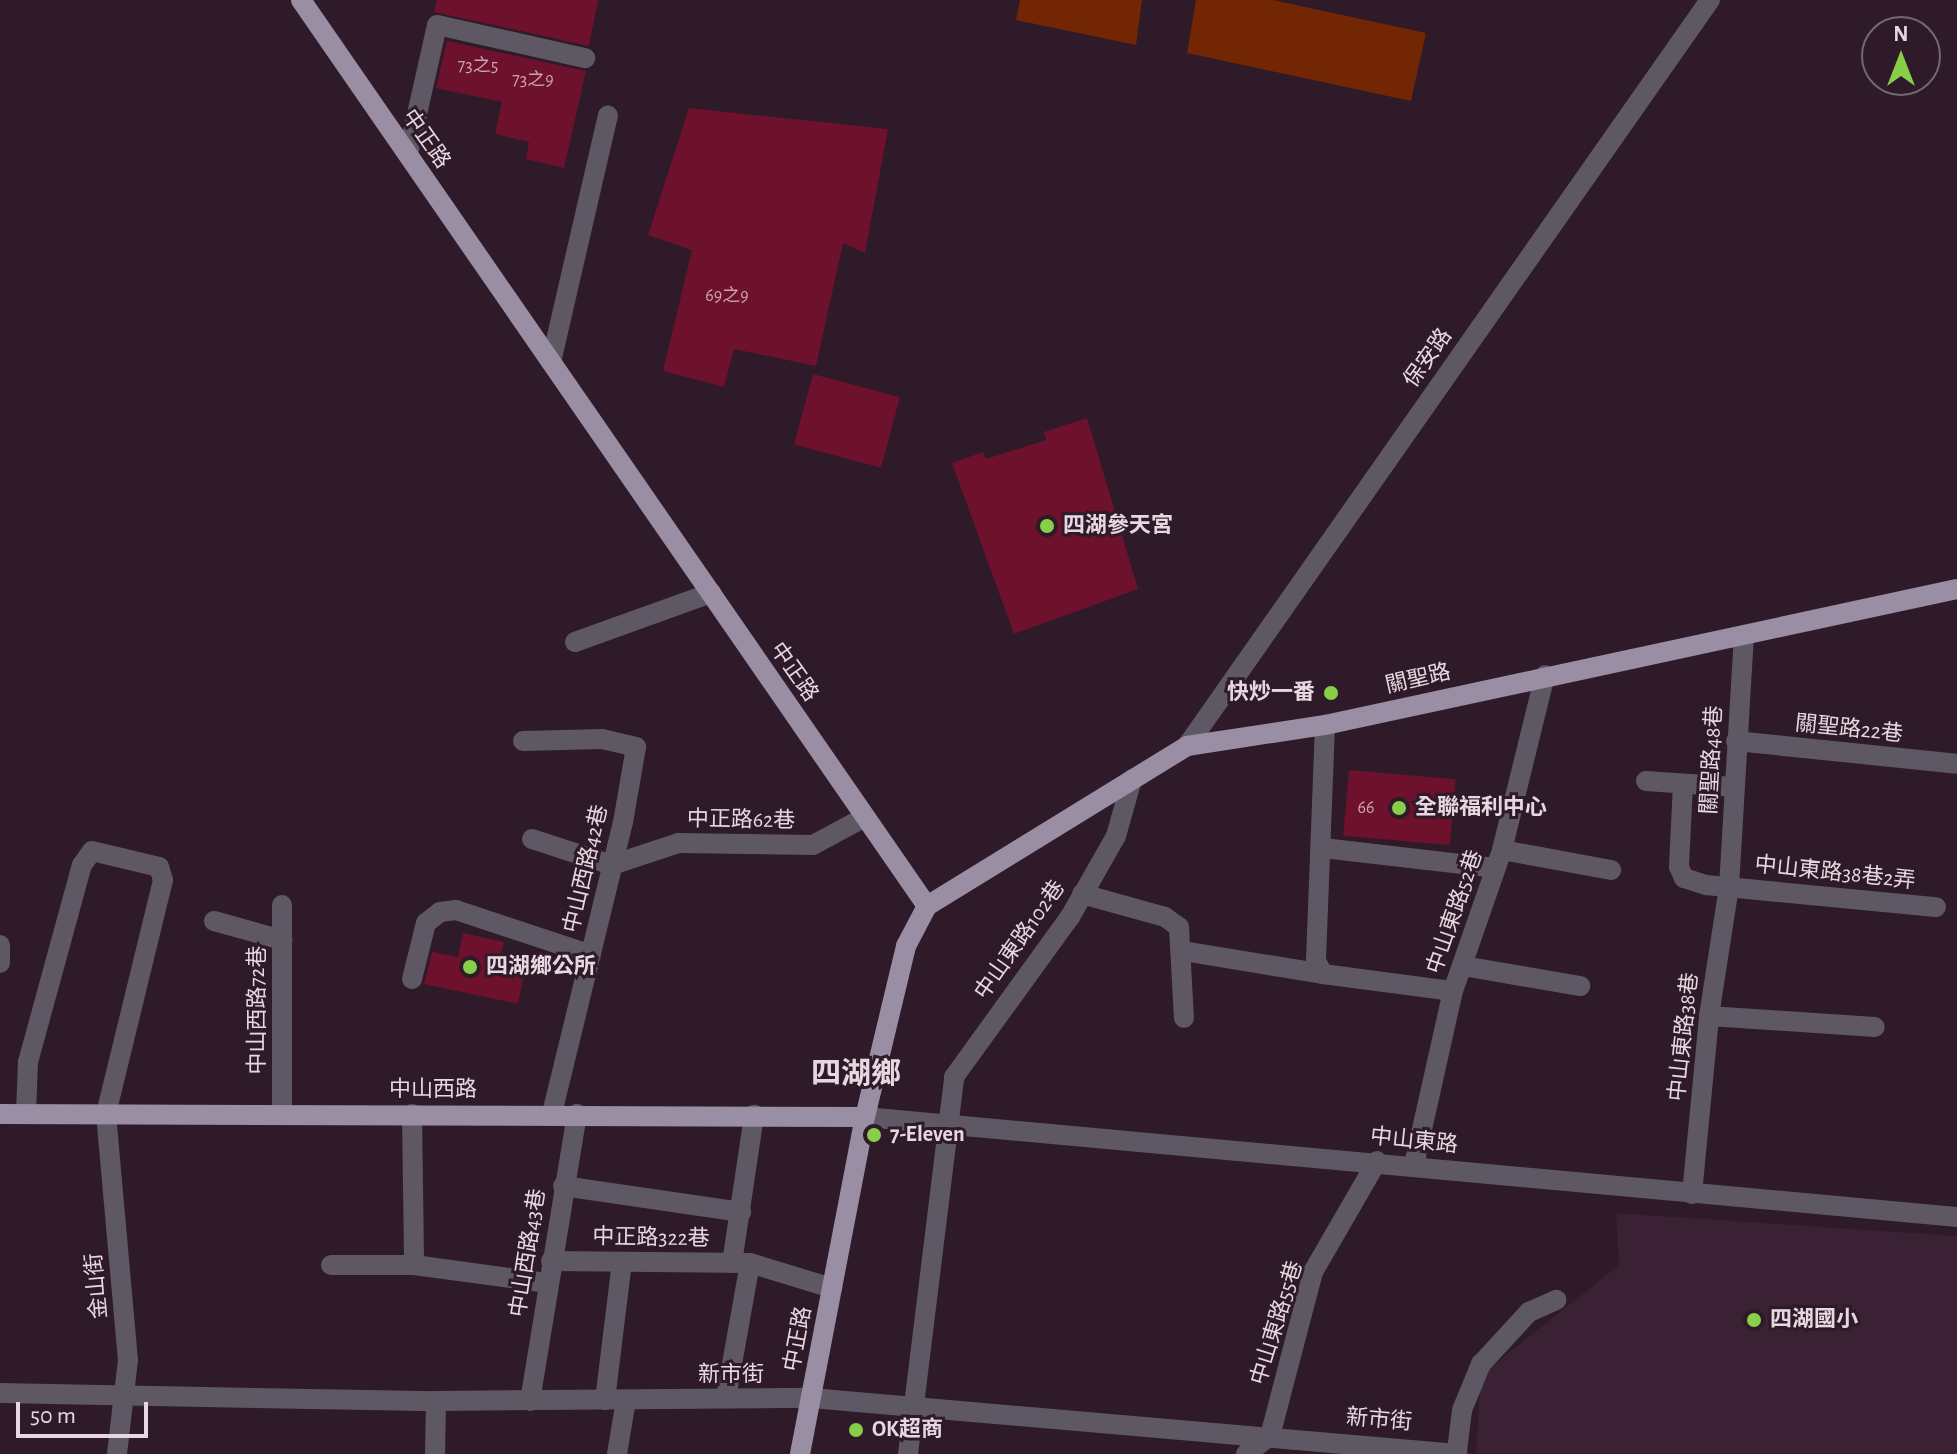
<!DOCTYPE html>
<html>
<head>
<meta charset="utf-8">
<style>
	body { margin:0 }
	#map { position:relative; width:1957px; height:1454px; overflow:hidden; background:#2e1a28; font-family:"Alegreya Sans","Noto Sans TC",sans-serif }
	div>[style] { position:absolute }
	.built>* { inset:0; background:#3a2133 }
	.green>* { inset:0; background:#722603 }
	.building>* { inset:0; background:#6e112d; transform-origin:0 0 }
	.minor>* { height:20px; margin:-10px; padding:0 10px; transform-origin:10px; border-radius:10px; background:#5d5863 }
	.major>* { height:20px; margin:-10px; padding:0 10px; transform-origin:10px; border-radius:10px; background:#998ea4 }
	.dots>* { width:22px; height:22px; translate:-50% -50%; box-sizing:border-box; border:4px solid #2e1a28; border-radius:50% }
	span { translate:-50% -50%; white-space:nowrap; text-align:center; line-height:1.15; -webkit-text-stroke:6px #2e1a28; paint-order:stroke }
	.number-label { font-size:18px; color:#c8a6b4 }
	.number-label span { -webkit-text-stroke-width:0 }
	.street-label { font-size:22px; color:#e6d8e1 }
	.poi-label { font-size:22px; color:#e6d8e1; font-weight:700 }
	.left { translate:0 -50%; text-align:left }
	.right { translate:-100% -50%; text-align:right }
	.district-label { font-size:30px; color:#e6d8e1; font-weight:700 }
	.north { position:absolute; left:1861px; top:16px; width:80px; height:80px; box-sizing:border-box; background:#2e1a28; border:2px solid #786672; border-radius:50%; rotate:0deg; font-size:22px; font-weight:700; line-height:32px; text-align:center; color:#e6d8e1 }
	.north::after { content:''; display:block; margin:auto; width:28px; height:36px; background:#88cf49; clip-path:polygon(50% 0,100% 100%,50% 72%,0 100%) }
	.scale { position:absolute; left:16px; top:1402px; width:132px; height:36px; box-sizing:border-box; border:4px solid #e6d8e1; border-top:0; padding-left:10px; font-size:24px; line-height:28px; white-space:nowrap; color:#e6d8e1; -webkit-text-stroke:6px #2e1a28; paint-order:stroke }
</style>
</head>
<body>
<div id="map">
	<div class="built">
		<i style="clip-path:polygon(1616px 1213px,1957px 1236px,1957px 1454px,1476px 1454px,1481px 1375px,1619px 1265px)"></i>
	</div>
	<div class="green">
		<i style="clip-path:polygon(1020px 0,1142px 0,1136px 45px,1016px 20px)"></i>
		<i style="clip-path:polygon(1196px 0,1273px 0,1426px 33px,1411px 101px,1187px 53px)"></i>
	</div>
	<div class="building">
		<i style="clip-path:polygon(437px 0,598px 0,589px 46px,434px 12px)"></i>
		<i style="clip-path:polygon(447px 41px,586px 71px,564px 168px,526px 159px,529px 142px,495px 134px,502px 102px,436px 88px)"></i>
		<i style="clip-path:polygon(689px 108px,888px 129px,865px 253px,843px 243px,816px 366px,734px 349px,724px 387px,663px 371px,692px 250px,648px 235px)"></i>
		<i style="left:813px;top:374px;width:90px;height:73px;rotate:15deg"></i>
		<i style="clip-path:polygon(1087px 418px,1138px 589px,1014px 634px,952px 463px,983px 452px,986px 459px,1046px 440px,1044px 432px)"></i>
		<i style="left:1349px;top:770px;width:107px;height:66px;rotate:5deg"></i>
		<i style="clip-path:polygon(463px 933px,504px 942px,499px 964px,525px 970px,518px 1004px,424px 984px,432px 952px,458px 957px)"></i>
	</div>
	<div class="minor">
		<i style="left:408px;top:154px;width:132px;rotate:-77.3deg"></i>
		<i style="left:437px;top:25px;width:152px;rotate:12.6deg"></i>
		<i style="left:551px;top:362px;width:253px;rotate:-77deg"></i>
		<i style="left:575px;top:642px;width:145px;rotate:-19.8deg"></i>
		<i style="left:1325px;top:725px;width:236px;rotate:92.2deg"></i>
		<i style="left:1316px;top:961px;width:15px;rotate:62deg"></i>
		<i style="left:1323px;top:974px;width:131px;rotate:7.5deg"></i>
		<i style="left:523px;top:741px;width:79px;rotate:-1.5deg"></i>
		<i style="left:602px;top:739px;width:35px;rotate:13deg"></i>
		<i style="left:636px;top:747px;width:76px;rotate:99.8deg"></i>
		<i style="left:623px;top:822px;width:301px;rotate:103.7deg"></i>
		<i style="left:1736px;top:741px;width:222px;rotate:5.9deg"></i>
		<i style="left:1187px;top:746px;width:911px;rotate:-54.97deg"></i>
		<i style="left:1646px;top:781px;width:88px;rotate:3.9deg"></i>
		<i style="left:1683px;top:784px;width:83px;rotate:92.8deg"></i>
		<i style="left:1679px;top:867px;width:12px;rotate:66deg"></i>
		<i style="left:1684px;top:878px;width:23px;rotate:18deg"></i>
		<i style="left:1706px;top:885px;width:231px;rotate:5.5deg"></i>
		<i style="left:532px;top:839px;width:84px;rotate:18deg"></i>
		<i style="left:612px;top:865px;width:70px;rotate:-18.4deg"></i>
		<i style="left:678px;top:843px;width:135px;rotate:0.8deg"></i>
		<i style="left:813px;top:845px;width:59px;rotate:-28.3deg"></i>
		<i style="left:1323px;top:848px;width:173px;rotate:6.6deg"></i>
		<i style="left:1502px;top:850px;width:111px;rotate:10.4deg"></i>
		<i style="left:1082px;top:894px;width:86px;rotate:15.5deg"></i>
		<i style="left:1165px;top:917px;width:17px;rotate:36deg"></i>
		<i style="left:1179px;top:927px;width:91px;rotate:86.9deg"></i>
		<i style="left:282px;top:905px;width:209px;rotate:90deg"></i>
		<i style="left:214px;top:921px;width:71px;rotate:15.6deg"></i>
		<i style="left:0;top:945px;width:18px;rotate:90deg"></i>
		<i style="left:1183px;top:951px;width:142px;rotate:9.3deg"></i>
		<i style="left:1463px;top:966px;width:119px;rotate:9.7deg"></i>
		<i style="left:412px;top:979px;width:58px;rotate:-76deg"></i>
		<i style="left:426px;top:923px;width:18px;rotate:-38deg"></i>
		<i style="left:440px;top:912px;width:16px;rotate:-7deg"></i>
		<i style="left:456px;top:910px;width:142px;rotate:18.4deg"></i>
		<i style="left:1709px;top:1016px;width:166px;rotate:3.8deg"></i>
		<i style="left:26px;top:1113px;width:51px;rotate:-87.8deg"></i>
		<i style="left:28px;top:1062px;width:204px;rotate:-74.7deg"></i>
		<i style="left:82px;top:865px;width:17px;rotate:-54deg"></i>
		<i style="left:92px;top:851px;width:69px;rotate:13.4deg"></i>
		<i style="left:159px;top:867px;width:14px;rotate:73deg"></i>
		<i style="left:163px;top:880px;width:241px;rotate:103.7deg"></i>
		<i style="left:106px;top:1114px;width:247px;rotate:84.9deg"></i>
		<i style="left:128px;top:1360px;width:95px;rotate:96.7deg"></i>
		<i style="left:412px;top:1114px;width:151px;rotate:89.2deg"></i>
		<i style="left:865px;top:1117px;width:1097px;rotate:5.23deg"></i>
		<i style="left:1414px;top:1165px;width:178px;rotate:-77.4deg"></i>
		<i style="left:1453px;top:991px;width:149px;rotate:-70.8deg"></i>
		<i style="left:1502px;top:850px;width:180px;rotate:-76.2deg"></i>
		<i style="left:563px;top:1186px;width:180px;rotate:8.3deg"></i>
		<i style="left:1692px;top:1194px;width:179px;rotate:-84.5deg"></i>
		<i style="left:1709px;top:1016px;width:131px;rotate:-81.2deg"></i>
		<i style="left:1729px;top:887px;width:251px;rotate:-86.6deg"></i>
		<i style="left:551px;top:1261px;width:199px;rotate:0.6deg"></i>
		<i style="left:750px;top:1263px;width:137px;rotate:100.1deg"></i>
		<i style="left:732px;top:1263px;width:150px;rotate:-81.5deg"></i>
		<i style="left:750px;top:1263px;width:86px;rotate:17deg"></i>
		<i style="left:331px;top:1265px;width:83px"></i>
		<i style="left:414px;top:1265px;width:135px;rotate:7.7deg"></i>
		<i style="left:0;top:1393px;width:436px;rotate:1.1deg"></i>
		<i style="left:436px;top:1401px;width:375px;rotate:-0.5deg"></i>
		<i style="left:811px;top:1398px;width:649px;rotate:4.95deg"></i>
		<i style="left:605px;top:1400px;width:139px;rotate:-83deg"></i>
		<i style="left:530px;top:1401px;width:291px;rotate:-80.7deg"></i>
		<i style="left:1457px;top:1451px;width:41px;rotate:-83deg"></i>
		<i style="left:1462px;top:1410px;width:50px;rotate:-67.6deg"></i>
		<i style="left:1481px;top:1364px;width:71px;rotate:-47.3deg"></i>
		<i style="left:1529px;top:1312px;width:30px;rotate:-24deg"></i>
		<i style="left:435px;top:1454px;width:53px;rotate:-88.9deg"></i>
		<i style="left:617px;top:1454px;width:55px;rotate:-80.5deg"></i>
		<i style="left:908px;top:1454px;width:380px;rotate:-83deg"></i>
		<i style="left:954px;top:1077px;width:198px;rotate:-54.1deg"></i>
		<i style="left:1070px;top:917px;width:93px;rotate:-60.4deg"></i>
		<i style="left:1116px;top:836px;width:59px;rotate:-74.3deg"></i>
		<i style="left:1246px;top:1454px;width:30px;rotate:-37deg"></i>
		<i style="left:1270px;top:1436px;width:170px;rotate:-75.3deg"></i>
		<i style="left:1313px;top:1272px;width:128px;rotate:-60deg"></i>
	</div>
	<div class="major">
		<i style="left:301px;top:0;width:1101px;rotate:55.36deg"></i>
		<i style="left:0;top:1114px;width:865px;rotate:0.2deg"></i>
		<i style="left:800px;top:1454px;width:343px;rotate:-79.1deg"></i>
		<i style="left:865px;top:1117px;width:176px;rotate:-76.5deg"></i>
		<i style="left:906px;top:946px;width:45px;rotate:-62.3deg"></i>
		<i style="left:927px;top:906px;width:305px;rotate:-31.6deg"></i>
		<i style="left:1187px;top:746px;width:140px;rotate:-8.7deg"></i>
		<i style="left:1325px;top:725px;width:646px;rotate:-12.14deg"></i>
	</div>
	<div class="dots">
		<i style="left:1047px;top:526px;background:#88cf49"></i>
		<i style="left:1331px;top:693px;background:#88cf49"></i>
		<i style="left:1399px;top:808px;background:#88cf49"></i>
		<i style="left:470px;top:967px;background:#88cf49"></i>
		<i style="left:874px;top:1135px;background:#88cf49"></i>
		<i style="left:1754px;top:1320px;background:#88cf49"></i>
		<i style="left:856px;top:1430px;background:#88cf49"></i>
	</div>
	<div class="number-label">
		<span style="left:478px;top:66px">73之5</span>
		<span style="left:533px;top:80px">73之9</span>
		<span style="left:727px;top:296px">69之9</span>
		<span style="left:1366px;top:808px">66</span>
	</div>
	<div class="street-label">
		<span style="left:426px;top:139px;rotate:55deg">中正路</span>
		<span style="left:1428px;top:358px;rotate:-55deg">保安路</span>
		<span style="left:794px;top:672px;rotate:55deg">中正路</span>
		<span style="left:1418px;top:679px;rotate:-13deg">關聖路</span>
		<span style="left:1849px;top:729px;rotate:6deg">關聖路22巷</span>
		<span style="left:1712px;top:760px;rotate:-87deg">關聖路48巷</span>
		<span style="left:741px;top:820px;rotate:1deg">中正路62巷</span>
		<span style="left:586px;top:869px;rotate:-77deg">中山西路42巷</span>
		<span style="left:1835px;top:873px;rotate:6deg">中山東路38巷2弄</span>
		<span style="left:1455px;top:912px;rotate:-71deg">中山東路52巷</span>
		<span style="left:1020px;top:940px;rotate:-55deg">中山東路102巷</span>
		<span style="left:258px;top:1010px;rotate:-90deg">中山西路72巷</span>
		<span style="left:1684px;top:1037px;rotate:-84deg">中山東路38巷</span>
		<span style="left:433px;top:1090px">中山西路</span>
		<span style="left:1414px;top:1141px;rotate:6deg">中山東路</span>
		<span style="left:651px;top:1238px;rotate:1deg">中正路322巷</span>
		<span style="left:528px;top:1253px;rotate:-81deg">中山西路43巷</span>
		<span style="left:97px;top:1286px;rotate:-95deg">金山街</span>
		<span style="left:1277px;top:1323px;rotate:-73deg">中山東路55巷</span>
		<span style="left:798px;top:1339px;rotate:-79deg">中正路</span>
		<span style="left:731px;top:1375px">新市街</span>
		<span style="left:1379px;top:1420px;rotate:5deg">新市街</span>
	</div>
	<div class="poi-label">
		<span class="left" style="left:1063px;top:526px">四湖參天宮</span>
		<span class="right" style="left:1315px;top:693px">快炒一番</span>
		<span class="left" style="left:1415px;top:808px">全聯福利中心</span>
		<span class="left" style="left:486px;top:967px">四湖鄉公所</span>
		<span class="left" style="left:890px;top:1135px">7-Eleven</span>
		<span class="left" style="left:1770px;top:1320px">四湖國小</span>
		<span class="left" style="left:872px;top:1430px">OK超商</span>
	</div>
	<div class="district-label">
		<span style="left:856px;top:1074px">四湖鄉</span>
	</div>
	<div class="north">N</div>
	<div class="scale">50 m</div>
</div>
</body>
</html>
